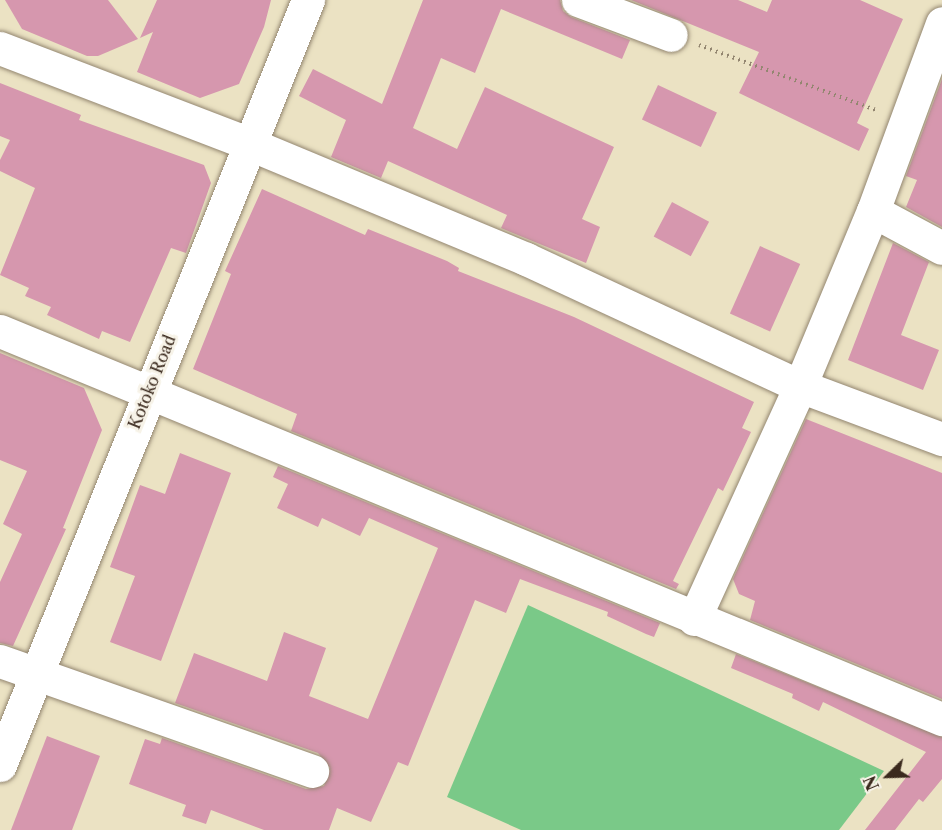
<!DOCTYPE html>
<html>
<head>
<meta charset="utf-8">
<style>
	body { margin:0 }
	#map { position:relative; width:942px; height:830px; overflow:hidden; background:#ebe2c3; font-family:"Libre Caslon Text",serif }
	div>[style] { position:absolute }
	.green>* { inset:0; background:#7ac988 }
	.building>* { inset:0; background:#d697ae; transform-origin:0 0 }
	.path>* { height:4px; margin-top:-2px; transform-origin:0; background:repeating-linear-gradient(90deg,#938670 0 1.5px,transparent 0 6px) }
	.roads { filter:drop-shadow(0 0 2px #938670) drop-shadow(0 0 2px #938670) }
	.minor>* { height:33px; margin:-16.5px; padding:0 16.5px; transform-origin:16.5px; border-radius:16.5px; background:#fff }
	span { translate:-50% -50%; white-space:nowrap; text-align:center; line-height:1.15; -webkit-text-stroke:6px #f7f3e8; paint-order:stroke }
	.street-label { font-size:16px; color:#3b2a1e }
	.north { position:absolute; left:858px; top:746px; width:60px; height:60px; -webkit-text-stroke:4px #f7f3e8; paint-order:stroke; rotate:247deg; font-size:16px; font-weight:700; line-height:24px; text-align:center; color:#3b2a1e }
	.north::after { content:''; display:block; margin:auto; width:21px; height:27px; background:#3b2a1e; clip-path:polygon(50% 0,100% 100%,50% 72%,0 100%) }
</style>
</head>
<body>
<div id="map">
	<div class="green">
		<i style="clip-path:polygon(528px 605px,884px 771px,839px 830px,521px 830px,447px 797px)"></i>
	</div>
	<div class="building">
		<i style="clip-path:polygon(5px 0,108px 0,138px 39px,98px 56px,87px 56px,22px 29px)"></i>
		<i style="clip-path:polygon(157px 0,271px 0,264px 27px,239px 84px,200px 98px,137px 72px,153px 32px,140px 38px)"></i>
		<i style="clip-path:polygon(423px 0,560px 0,563px 11px,571px 17px,630px 40px,622px 59px,501px 9px,475px 73px,441px 58px,413px 128px,457px 149px,485px 87px,614px 147px,582px 219px,600px 227px,586px 263px,501px 228px,507px 215px,388px 161px,381px 178px,331px 157px,346px 120px,299px 96px,313px 69px,382px 104px)"></i>
		<i style="clip-path:polygon(631px 0,738px 0,767px 12px,772px 0,860px 0,903px 19px,857px 123px,869px 129px,859px 151px,739px 93px,759px 52px)"></i>
		<i style="clip-path:polygon(942px 79px,942px 227px,906px 207px,917px 180px,906px 176px)"></i>
		<i style="clip-path:polygon(0 83px,81px 115px,79px 120px,204px 165px,211px 183px,186px 253px,171px 248px,130px 342px,102px 331px,99px 339px,47px 315px,51px 307px,25px 296px,29px 288px,0 275px,35px 188px,0 171px,0 160px,10px 140px,0 136px)"></i>
		<i style="left:658px;top:85px;width:65px;height:38px;rotate:25deg"></i>
		<i style="clip-path:polygon(262px 189px,365px 235px,368px 229px,447px 261px,459px 268px,458px 271px,574px 317px,754px 402px,742px 428px,751px 432px,723px 491px,718px 488px,673px 581px,679px 584px,676px 589px,291px 431px,297px 414px,193px 369px,231px 274px,225px 271px)"></i>
		<i style="left:672px;top:202px;width:42px;height:39px;rotate:28deg"></i>
		<i style="clip-path:polygon(893px 243px,929px 262px,901px 335px,939px 350px,923px 390px,848px 360px)"></i>
		<i style="left:760px;top:246px;width:44px;height:74px;rotate:24deg"></i>
		<i style="clip-path:polygon(0 353px,84px 388px,102px 430px,63px 528px,66px 529px,13px 646px,0 643px,0 582px,22px 534px,3px 524px,27px 471px,0 460px)"></i>
		<i style="clip-path:polygon(806px 419px,942px 473px,942px 699px,750px 620px,755px 601px,739px 594px,733px 579px)"></i>
		<i style="clip-path:polygon(180px 453px,231px 473px,161px 661px,110px 642px,135px 576px,110px 567px,140px 485px,165px 494px)"></i>
		<i style="clip-path:polygon(278px 466px,660px 623px,654px 637px,646px 634px,607px 616px,608px 612px,520px 579px,506px 613px,475px 600px,408px 766px,398px 762px,371px 822px,337px 808px,329px 830px,264px 830px,211px 810px,206px 824px,182px 816px,186px 805px,129px 784px,145px 739px,160px 744px,162px 738px,306px 789px,324px 786px,330px 768px,318px 753px,175px 703px,194px 653px,267px 681px,284px 632px,326px 648px,309px 696px,368px 719px,438px 548px,369px 518px,360px 536px,322px 518px,318px 527px,277px 508px,288px 484px,273px 477px)"></i>
		<i style="clip-path:polygon(736px 654px,942px 737px,942px 779px,923px 802px,919px 799px,895px 830px,865px 830px,926px 752px,823px 702px,819px 711px,792px 698px,793px 694px,731px 668px)"></i>
		<i style="clip-path:polygon(47px 736px,100px 756px,72px 830px,11px 830px)"></i>
	</div>
	<div class="path">
		<i style="left:699px;top:45px;width:191px;rotate:20.2deg"></i>
	</div>
	<div class="roads">
		<div class="minor">
			<i style="left:578px;top:0;width:99px;rotate:20.6deg"></i>
			<i style="left:0;top:48px;width:268px;rotate:21deg"></i>
			<i style="left:250px;top:144px;width:299px;rotate:22.6deg"></i>
			<i style="left:526px;top:259px;width:302px;rotate:24.9deg"></i>
			<i style="left:800px;top:386px;width:152px;rotate:20.5deg"></i>
			<i style="left:873px;top:211px;width:78px;rotate:28.2deg"></i>
			<i style="left:0;top:331px;width:1019px;rotate:22.39deg"></i>
			<i style="left:694px;top:619px;width:256px;rotate:-65.5deg"></i>
			<i style="left:800px;top:386px;width:190px;rotate:-67.4deg"></i>
			<i style="left:873px;top:211px;width:200px;rotate:-69.8deg"></i>
			<i style="left:0;top:661px;width:331px;rotate:19.4deg"></i>
			<i style="left:0;top:765px;width:825px;rotate:-68.07deg"></i>
		</div>
	</div>
	<div class="street-label">
		<span style="left:152px;top:382px;rotate:-68deg">Kotoko Road</span>
	</div>
	<div class="north">N</div>
</div>
</body>
</html>
